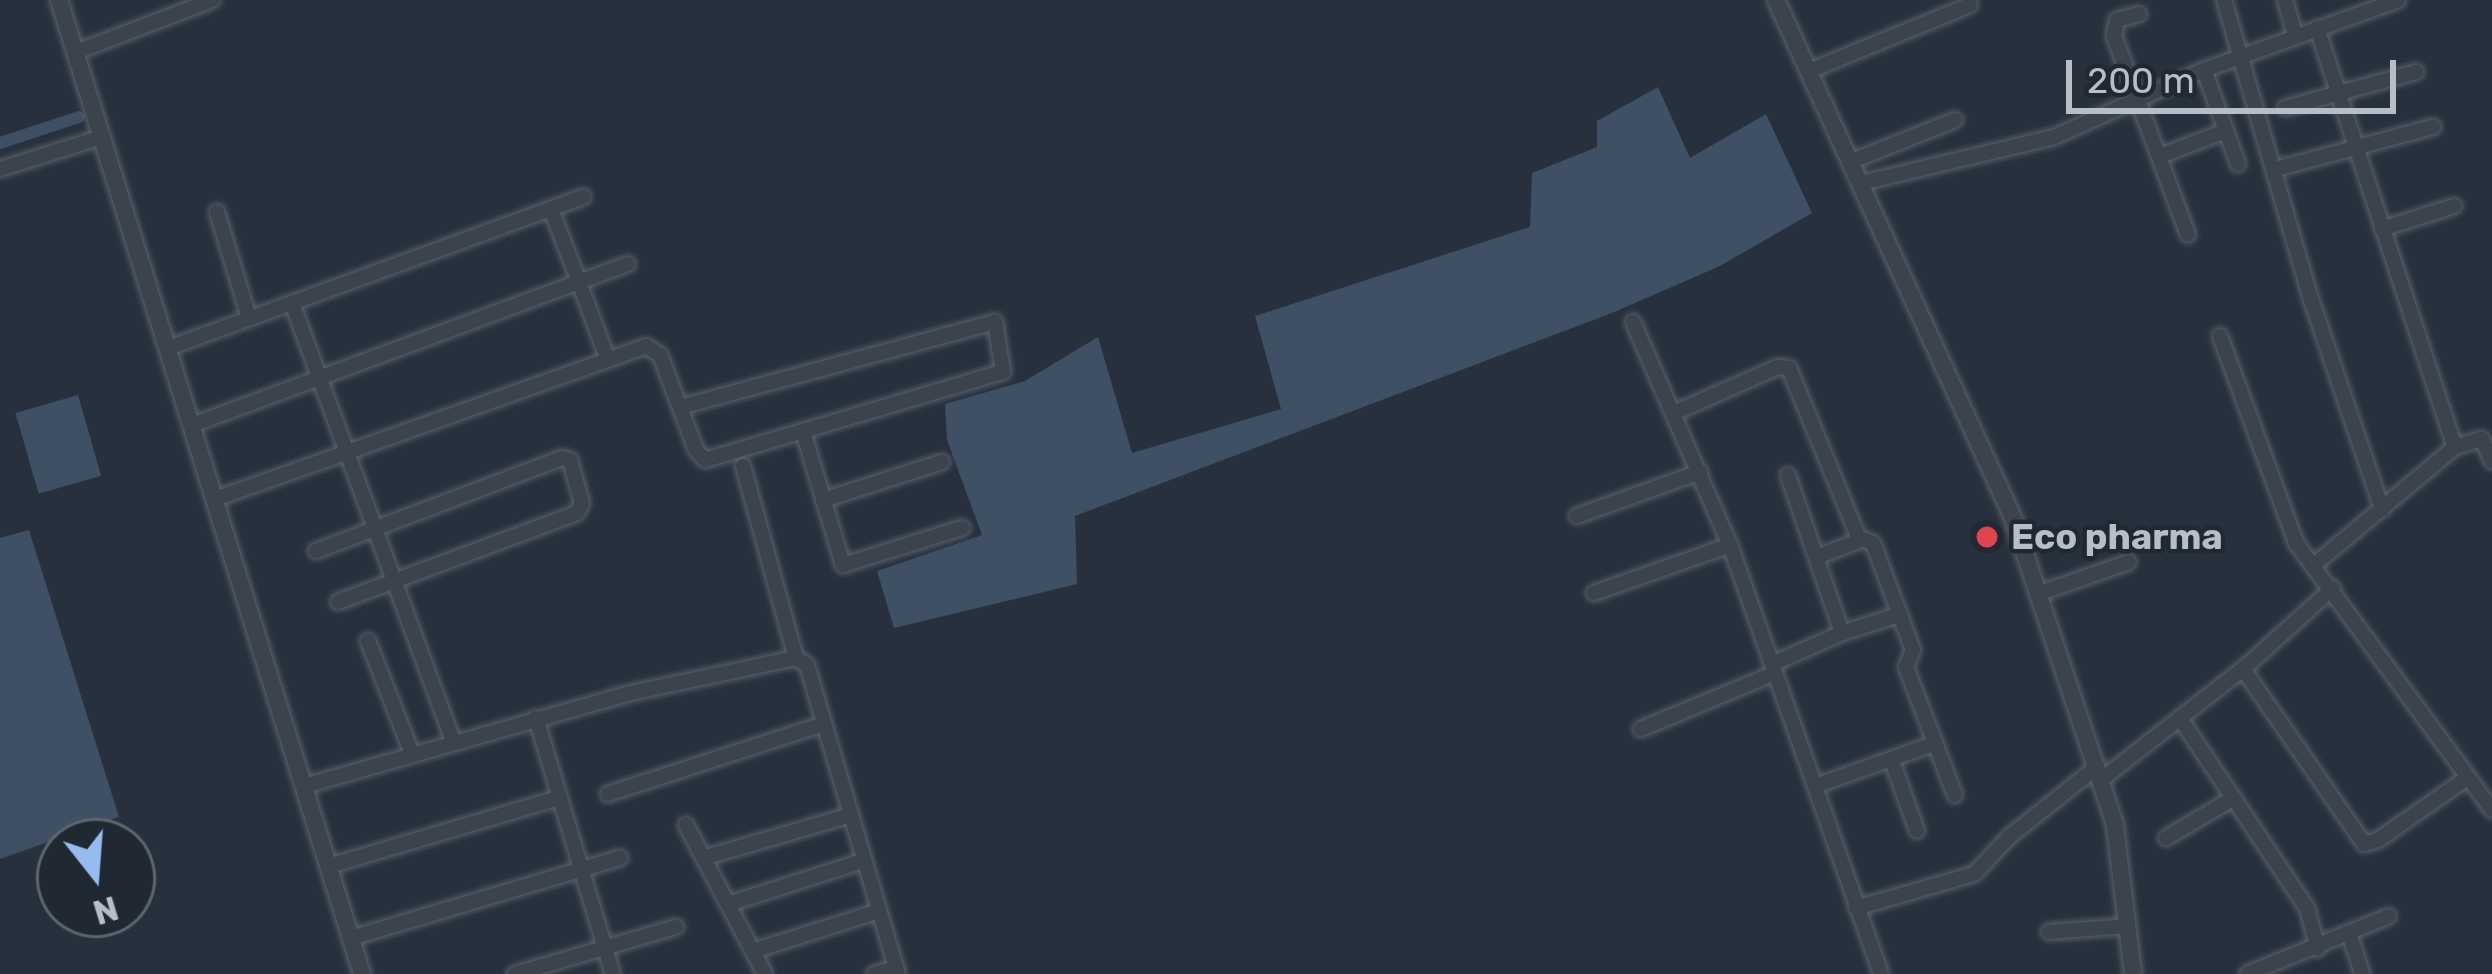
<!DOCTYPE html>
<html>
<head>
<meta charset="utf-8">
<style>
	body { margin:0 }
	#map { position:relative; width:2492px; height:974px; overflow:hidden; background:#27313d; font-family:Rubik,sans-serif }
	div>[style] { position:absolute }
	.water>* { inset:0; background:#3f5064; transform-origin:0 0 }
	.canal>* { height:12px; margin:-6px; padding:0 6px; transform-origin:6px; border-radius:6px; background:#3f5064 }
	.roads { filter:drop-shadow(0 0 3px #59616b) drop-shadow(0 0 3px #59616b) }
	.minor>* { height:14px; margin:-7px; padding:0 7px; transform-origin:7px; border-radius:7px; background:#3b434d }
	.tertiary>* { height:16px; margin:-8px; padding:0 8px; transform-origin:8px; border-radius:8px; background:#3b434d }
	.dots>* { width:33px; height:33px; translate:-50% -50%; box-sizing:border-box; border:6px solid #202832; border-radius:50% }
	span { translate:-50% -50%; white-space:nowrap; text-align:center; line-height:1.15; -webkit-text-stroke:9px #202832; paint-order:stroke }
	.poi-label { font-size:36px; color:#b7bec8; font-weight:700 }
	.left { translate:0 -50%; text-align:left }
	.north { position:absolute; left:36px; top:818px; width:120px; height:120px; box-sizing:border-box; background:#202832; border:3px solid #5c646e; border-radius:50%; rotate:163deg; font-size:33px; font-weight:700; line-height:48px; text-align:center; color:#b7bec8 }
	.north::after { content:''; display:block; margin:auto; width:42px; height:54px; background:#96bbee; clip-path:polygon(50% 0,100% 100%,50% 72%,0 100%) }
	.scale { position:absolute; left:2066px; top:60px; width:330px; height:54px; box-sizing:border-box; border:6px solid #b7bec8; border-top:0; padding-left:15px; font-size:36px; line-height:42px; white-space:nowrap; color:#b7bec8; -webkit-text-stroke:9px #202832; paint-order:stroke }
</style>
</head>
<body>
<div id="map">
	<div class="water">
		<i style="clip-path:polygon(1658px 87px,1690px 158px,1766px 114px,1812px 213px,1720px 266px,1612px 313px,1075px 516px,1077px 584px,894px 628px,877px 571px,982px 535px,947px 440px,945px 404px,1025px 381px,1098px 337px,1132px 453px,1281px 409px,1255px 316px,1530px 227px,1532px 173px,1597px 147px,1597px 121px)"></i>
		<i style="left:78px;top:395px;width:84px;height:65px;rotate:74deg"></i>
		<i style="clip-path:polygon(29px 530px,119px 817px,0 859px,0 538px)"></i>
	</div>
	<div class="canal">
		<i style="left:0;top:143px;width:83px;rotate:-18.2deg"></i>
	</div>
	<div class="roads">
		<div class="minor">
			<i style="left:2224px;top:0;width:315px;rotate:73.8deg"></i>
			<i style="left:2312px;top:302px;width:219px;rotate:71.3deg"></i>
			<i style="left:2285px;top:0;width:37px;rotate:74deg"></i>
			<i style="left:2139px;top:14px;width:23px;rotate:165deg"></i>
			<i style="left:2117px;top:20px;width:16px;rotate:101deg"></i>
			<i style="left:2114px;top:36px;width:212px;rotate:69.6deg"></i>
			<i style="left:2317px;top:28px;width:441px;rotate:71.8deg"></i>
			<i style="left:2455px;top:447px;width:28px;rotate:-17deg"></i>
			<i style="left:2482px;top:439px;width:24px;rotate:66deg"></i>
			<i style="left:76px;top:52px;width:146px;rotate:-20.9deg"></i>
			<i style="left:2204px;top:70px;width:100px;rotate:70.1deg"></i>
			<i style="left:1809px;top:71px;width:174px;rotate:-22.3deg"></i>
			<i style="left:2285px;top:108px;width:136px;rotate:-15.4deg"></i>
			<i style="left:2160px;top:156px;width:70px;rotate:-21deg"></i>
			<i style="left:1852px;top:161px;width:111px;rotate:-21.7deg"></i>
			<i style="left:0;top:169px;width:107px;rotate:-17.4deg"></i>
			<i style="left:2276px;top:169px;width:163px;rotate:-15deg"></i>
			<i style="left:1861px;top:183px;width:198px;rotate:-13.4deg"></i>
			<i style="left:2054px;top:137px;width:164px;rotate:-24.1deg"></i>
			<i style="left:2204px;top:70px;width:206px;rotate:-19.8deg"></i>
			<i style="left:217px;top:212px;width:111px;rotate:73.2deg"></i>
			<i style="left:2382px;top:229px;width:76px;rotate:-17.7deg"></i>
			<i style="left:292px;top:303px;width:464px;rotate:69.8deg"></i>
			<i style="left:1633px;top:322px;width:243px;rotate:66.5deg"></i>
			<i style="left:1730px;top:545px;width:455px;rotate:70.6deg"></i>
			<i style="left:2220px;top:336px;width:221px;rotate:69.8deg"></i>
			<i style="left:2296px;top:543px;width:331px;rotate:53.7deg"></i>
			<i style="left:168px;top:348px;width:442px;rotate:-20deg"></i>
			<i style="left:608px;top:360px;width:83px;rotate:-110.4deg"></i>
			<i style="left:579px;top:282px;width:52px;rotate:-20.2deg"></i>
			<i style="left:1676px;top:412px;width:111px;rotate:-23.8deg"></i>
			<i style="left:1778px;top:367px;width:11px;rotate:5deg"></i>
			<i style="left:1789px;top:368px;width:179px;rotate:67.7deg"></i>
			<i style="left:1857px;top:534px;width:8px;rotate:97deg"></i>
			<i style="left:1856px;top:542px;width:40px;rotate:159deg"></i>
			<i style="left:192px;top:425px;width:413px;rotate:-20.3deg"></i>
			<i style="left:579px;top:282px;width:78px;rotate:-111deg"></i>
			<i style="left:803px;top:431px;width:140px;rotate:73.4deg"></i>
			<i style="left:843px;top:565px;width:125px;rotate:-17.3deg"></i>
			<i style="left:743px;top:466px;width:199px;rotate:74.6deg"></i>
			<i style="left:215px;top:499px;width:457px;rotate:-19.5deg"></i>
			<i style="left:646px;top:346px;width:17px;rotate:33deg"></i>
			<i style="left:660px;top:355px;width:102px;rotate:69.2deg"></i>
			<i style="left:696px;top:450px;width:13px;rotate:48deg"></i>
			<i style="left:705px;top:460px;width:311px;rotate:-16.5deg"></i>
			<i style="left:1003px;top:372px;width:51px;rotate:-99.1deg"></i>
			<i style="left:995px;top:322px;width:326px;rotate:164.9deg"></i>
			<i style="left:823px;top:500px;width:125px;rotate:-17.7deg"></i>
			<i style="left:1577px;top:516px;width:131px;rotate:-19.7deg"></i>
			<i style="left:1857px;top:537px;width:17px;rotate:21deg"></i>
			<i style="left:1873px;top:543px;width:114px;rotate:69.5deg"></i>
			<i style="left:1913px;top:650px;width:18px;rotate:112deg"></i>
			<i style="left:1906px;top:667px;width:137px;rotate:69.1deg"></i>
			<i style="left:316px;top:551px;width:263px;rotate:-20.7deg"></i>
			<i style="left:562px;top:458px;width:8px;rotate:14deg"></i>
			<i style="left:570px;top:460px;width:45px;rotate:74.4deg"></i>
			<i style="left:582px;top:503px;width:11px;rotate:117deg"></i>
			<i style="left:577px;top:513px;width:255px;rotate:159.6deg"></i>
			<i style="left:2314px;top:565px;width:184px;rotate:-39.9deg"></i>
			<i style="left:1594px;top:593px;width:144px;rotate:-19.4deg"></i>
			<i style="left:2037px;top:594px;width:97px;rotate:-19.2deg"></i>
			<i style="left:1842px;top:633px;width:59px;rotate:-17.8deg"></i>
			<i style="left:368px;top:641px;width:118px;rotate:68.6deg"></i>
			<i style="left:1772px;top:664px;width:77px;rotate:-23.9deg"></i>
			<i style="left:1842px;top:633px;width:167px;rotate:-108.9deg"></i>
			<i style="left:2243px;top:669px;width:213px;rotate:55.3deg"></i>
			<i style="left:2364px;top:844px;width:15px;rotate:-16deg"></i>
			<i style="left:2378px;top:840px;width:108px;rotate:-34.9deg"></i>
			<i style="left:536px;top:718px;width:267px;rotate:73.3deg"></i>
			<i style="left:2181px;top:720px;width:226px;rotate:56.2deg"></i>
			<i style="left:2307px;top:908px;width:42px;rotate:75deg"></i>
			<i style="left:1641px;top:729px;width:145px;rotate:-22.7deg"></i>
			<i style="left:1892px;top:761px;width:74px;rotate:70.3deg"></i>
			<i style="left:2102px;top:779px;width:179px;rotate:-38deg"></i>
			<i style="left:2243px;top:669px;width:121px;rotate:-42deg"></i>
			<i style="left:304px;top:786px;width:335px;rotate:-15.9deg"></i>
			<i style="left:626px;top:694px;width:174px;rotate:-12deg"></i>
			<i style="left:796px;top:658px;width:13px;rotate:32deg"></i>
			<i style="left:807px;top:665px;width:322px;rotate:73.6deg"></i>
			<i style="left:1815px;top:786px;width:128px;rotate:-19.6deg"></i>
			<i style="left:608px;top:794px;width:227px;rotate:-18deg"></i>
			<i style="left:686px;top:825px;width:169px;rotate:62.1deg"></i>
			<i style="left:2166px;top:838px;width:79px;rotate:-30.5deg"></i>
			<i style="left:703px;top:858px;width:154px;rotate:-16.2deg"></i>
			<i style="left:329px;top:866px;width:240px;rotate:-16.5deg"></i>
			<i style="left:728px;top:904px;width:142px;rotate:-17.7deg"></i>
			<i style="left:1856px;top:908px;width:123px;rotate:-16.1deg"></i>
			<i style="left:1974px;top:874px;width:52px;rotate:-46.5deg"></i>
			<i style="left:2010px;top:836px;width:112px;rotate:-38.5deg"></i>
			<i style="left:2049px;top:932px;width:79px;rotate:-4.3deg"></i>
			<i style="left:2350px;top:936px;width:40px;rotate:72deg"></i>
			<i style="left:351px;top:938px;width:281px;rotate:-16.6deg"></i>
			<i style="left:753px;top:951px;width:132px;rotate:-17.6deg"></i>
			<i style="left:515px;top:974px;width:168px;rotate:-16.3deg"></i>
			<i style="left:874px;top:974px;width:23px;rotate:-15deg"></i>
			<i style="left:2247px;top:974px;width:153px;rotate:-22.2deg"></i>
		</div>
		<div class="tertiary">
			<i style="left:59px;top:0;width:1020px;rotate:72.72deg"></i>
			<i style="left:1776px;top:0;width:570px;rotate:65.41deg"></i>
			<i style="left:2013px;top:518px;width:324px;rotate:71.6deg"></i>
			<i style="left:2115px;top:825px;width:150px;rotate:83.1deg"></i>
		</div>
	</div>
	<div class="dots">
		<i style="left:1987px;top:537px;background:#e0444e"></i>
	</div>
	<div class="poi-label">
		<span class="left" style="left:2011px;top:537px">Eco pharma</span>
	</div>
	<div class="north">N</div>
	<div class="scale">200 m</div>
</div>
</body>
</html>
